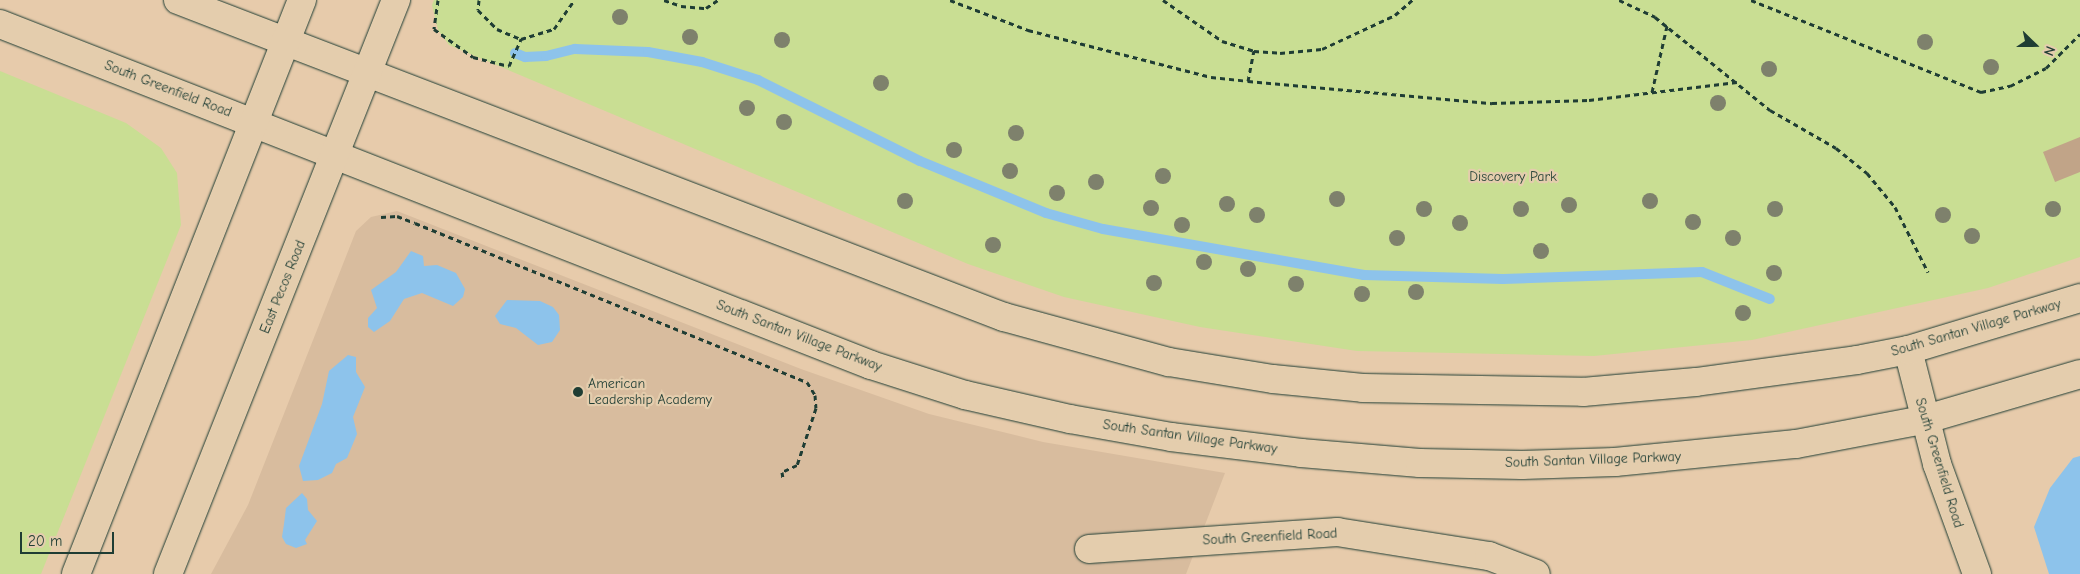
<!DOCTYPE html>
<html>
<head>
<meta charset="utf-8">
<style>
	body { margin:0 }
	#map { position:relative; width:2080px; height:574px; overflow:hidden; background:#e7cbab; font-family:"Comic Neue",sans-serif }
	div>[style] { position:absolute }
	.built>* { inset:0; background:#d8bc9e }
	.green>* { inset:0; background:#c9de93 }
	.water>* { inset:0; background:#8dc3eb }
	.stream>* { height:10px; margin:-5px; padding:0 5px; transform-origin:5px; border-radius:5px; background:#8dc3eb }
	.building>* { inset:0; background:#c1a488 }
	.path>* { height:3px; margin-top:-1.5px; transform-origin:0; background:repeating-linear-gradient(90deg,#1f3d34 0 5px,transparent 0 9px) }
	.roads { filter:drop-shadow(0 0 1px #1f3d34) drop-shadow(0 0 1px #1f3d34) }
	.minor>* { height:28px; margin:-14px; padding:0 14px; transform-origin:14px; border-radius:14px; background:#e4cdad }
	.major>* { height:28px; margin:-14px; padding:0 14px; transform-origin:14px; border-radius:14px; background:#e4cdad }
	.trees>* { width:16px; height:16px; margin:-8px; border-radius:50%; background:#7e816c }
	.dots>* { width:14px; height:14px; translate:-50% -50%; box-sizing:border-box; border:2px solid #e4cdad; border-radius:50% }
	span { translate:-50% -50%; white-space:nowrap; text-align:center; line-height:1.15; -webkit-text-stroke:4.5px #e4cdad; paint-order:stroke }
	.street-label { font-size:14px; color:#1f3d34 }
	.park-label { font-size:14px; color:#284539 }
	.poi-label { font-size:14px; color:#1f3d34 }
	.left { translate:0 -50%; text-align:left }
	.north { position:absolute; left:2010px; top:20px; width:50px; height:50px; -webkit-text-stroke:4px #e4cdad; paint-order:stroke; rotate:112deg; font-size:14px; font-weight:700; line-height:20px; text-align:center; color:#1f3d34 }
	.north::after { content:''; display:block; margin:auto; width:18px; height:22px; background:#1f3d34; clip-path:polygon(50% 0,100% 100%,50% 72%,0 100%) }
	.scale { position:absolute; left:20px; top:532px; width:94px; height:22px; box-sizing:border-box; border:2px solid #1f3d34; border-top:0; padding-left:6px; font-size:15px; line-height:18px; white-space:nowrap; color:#1f3d34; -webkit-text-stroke:4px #e4cdad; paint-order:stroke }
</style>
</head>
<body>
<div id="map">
	<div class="built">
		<i style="clip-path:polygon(397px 211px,801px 369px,929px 414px,1043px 442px,1225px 473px,1186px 574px,211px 574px,248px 505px,356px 231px,371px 217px)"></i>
	</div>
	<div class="green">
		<i style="clip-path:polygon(434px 0,2080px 0,2080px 257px,1988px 288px,1752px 340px,1594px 356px,1357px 351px,1200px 327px,1064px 297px,968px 264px,449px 45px,438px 30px,432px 5px)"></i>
		<i style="clip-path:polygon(0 71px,126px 123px,161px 148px,177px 173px,181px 225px,41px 574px,0 574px)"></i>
	</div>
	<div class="water">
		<i style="clip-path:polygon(411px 251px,423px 256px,424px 266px,437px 265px,456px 273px,465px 289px,463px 297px,453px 306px,422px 293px,404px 299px,390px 321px,374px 332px,368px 327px,368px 318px,377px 308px,371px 290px,396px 272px)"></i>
		<i style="clip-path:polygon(507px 300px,540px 301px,553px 307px,559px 315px,560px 330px,552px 342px,538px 345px,516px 328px,500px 324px,495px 316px)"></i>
		<i style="clip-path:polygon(348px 355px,356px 357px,356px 372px,365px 387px,353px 417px,357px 434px,347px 458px,336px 464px,332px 473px,318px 480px,303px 481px,299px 466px,322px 404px,329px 371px)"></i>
		<i style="clip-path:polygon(2080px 456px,2080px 574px,2049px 574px,2034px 527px,2050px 488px,2073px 458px)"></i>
		<i style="clip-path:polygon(302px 493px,307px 499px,308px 510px,317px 521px,305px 540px,307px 544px,296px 548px,286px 544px,282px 537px,284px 524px,286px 508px)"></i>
	</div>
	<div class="stream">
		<i style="left:515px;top:53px;width:11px;rotate:22deg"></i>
		<i style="left:525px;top:57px;width:21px;rotate:-3deg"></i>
		<i style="left:546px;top:56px;width:30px;rotate:-14deg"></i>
		<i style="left:575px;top:49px;width:73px;rotate:2.4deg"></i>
		<i style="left:648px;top:52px;width:55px;rotate:10.5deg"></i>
		<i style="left:702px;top:62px;width:59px;rotate:17.8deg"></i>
		<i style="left:758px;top:80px;width:181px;rotate:26.6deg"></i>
		<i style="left:920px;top:161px;width:136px;rotate:22.4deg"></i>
		<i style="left:1046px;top:213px;width:59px;rotate:15.7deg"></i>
		<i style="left:1103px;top:229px;width:265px;rotate:10deg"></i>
		<i style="left:1364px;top:275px;width:139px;rotate:1.6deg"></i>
		<i style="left:1503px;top:279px;width:199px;rotate:-2deg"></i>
		<i style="left:1702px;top:272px;width:73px;rotate:21.7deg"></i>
	</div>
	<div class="building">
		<i style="clip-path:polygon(2080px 137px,2080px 172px,2055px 182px,2043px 152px)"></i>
	</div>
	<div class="path">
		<i style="left:438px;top:0;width:29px;rotate:98deg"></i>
		<i style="left:434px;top:29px;width:48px;rotate:35.7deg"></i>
		<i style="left:473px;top:57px;width:37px;rotate:14deg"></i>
		<i style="left:509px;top:66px;width:30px;rotate:-66deg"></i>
		<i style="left:479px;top:0;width:10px;rotate:96deg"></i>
		<i style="left:478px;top:10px;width:27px;rotate:45deg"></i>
		<i style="left:497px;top:29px;width:26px;rotate:23deg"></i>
		<i style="left:521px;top:39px;width:34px;rotate:-17deg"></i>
		<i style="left:554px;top:29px;width:35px;rotate:-55deg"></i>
		<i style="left:664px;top:0;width:18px;rotate:19deg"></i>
		<i style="left:681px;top:6px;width:25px;rotate:5deg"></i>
		<i style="left:706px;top:8px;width:14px;rotate:-34deg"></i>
		<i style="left:950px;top:0;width:84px;rotate:21deg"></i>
		<i style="left:1028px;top:30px;width:189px;rotate:14.4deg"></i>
		<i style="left:1211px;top:77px;width:37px;rotate:6deg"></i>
		<i style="left:1248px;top:81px;width:245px;rotate:5.2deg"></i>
		<i style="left:1492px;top:103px;width:97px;rotate:-1.8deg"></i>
		<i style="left:1589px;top:100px;width:149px;rotate:-6.9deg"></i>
		<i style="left:1163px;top:0;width:72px;rotate:34.8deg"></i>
		<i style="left:1222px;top:41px;width:34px;rotate:17deg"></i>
		<i style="left:1254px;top:51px;width:26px;rotate:4deg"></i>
		<i style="left:1280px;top:53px;width:42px;rotate:-5.4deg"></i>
		<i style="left:1322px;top:49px;width:81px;rotate:-25deg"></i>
		<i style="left:1395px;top:15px;width:23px;rotate:-41deg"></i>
		<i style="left:1619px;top:0;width:40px;rotate:25deg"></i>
		<i style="left:1655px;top:17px;width:148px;rotate:39deg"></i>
		<i style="left:1770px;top:110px;width:76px;rotate:29.9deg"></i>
		<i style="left:1836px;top:148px;width:40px;rotate:39deg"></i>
		<i style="left:1867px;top:173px;width:44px;rotate:50.5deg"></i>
		<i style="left:1895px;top:207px;width:73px;rotate:63.1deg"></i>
		<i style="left:1751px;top:0;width:248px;rotate:21.8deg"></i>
		<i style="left:1981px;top:92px;width:30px;rotate:-12deg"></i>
		<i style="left:2010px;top:86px;width:40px;rotate:-26.6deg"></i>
		<i style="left:2046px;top:68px;width:48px;rotate:-45deg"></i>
		<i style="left:1248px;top:81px;width:31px;rotate:-79deg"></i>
		<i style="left:1652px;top:92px;width:68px;rotate:-77.2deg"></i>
		<i style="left:381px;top:217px;width:16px;rotate:-4deg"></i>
		<i style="left:397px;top:216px;width:19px;rotate:21deg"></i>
		<i style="left:415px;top:223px;width:423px;rotate:22.1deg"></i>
		<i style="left:807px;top:382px;width:15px;rotate:58deg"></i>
		<i style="left:815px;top:395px;width:13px;rotate:86deg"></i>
		<i style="left:816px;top:408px;width:60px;rotate:108.4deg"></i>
		<i style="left:797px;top:465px;width:17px;rotate:155deg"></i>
		<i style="left:782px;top:472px;width:6px;rotate:81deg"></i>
	</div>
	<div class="roads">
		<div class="minor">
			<i style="left:1908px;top:350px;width:118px;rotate:75.7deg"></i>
			<i style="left:1937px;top:464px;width:117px;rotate:70deg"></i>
			<i style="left:1089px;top:549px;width:249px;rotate:-3.9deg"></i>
			<i style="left:1337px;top:532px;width:154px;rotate:9deg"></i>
			<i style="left:1489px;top:556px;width:50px;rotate:21deg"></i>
		</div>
		<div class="major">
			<i style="left:178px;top:0;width:885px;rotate:21deg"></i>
			<i style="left:1004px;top:317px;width:171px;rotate:15.3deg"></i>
			<i style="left:1169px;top:362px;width:105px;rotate:9.3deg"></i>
			<i style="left:1273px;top:379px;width:90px;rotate:5.7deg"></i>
			<i style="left:1363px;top:388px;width:220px;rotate:1deg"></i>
			<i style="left:1583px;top:392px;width:113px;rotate:-5.1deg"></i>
			<i style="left:1696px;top:382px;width:162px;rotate:-7.8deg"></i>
			<i style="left:1857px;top:360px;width:52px;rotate:-11.1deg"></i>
			<i style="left:1908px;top:350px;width:180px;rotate:-16.8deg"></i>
			<i style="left:0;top:24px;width:935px;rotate:21.38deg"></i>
			<i style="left:871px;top:365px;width:99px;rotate:17.7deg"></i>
			<i style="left:965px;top:395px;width:108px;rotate:12.9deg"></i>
			<i style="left:1070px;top:419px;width:103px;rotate:10.1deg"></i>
			<i style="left:1171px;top:437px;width:131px;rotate:7deg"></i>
			<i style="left:1301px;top:453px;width:119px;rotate:4.8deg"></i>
			<i style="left:1420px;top:463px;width:102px;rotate:1.1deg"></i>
			<i style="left:1522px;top:465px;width:93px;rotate:-1.8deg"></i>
			<i style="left:1615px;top:462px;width:182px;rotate:-5.7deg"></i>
			<i style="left:1796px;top:444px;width:129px;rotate:-10.7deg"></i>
			<i style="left:1923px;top:420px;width:164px;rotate:-16.3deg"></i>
			<i style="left:76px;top:574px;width:617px;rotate:-68.51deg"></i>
			<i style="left:168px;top:574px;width:618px;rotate:-68.34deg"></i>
		</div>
	</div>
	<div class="trees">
		<i style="left:620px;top:17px"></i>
		<i style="left:690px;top:37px"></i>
		<i style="left:782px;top:40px"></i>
		<i style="left:1925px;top:42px"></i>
		<i style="left:1991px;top:67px"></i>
		<i style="left:1769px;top:69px"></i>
		<i style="left:881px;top:83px"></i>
		<i style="left:1718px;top:103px"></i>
		<i style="left:747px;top:108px"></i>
		<i style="left:784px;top:122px"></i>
		<i style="left:1016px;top:133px"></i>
		<i style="left:954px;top:150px"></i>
		<i style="left:1010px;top:171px"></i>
		<i style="left:1163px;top:176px"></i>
		<i style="left:1096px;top:182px"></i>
		<i style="left:1057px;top:193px"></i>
		<i style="left:1337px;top:199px"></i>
		<i style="left:905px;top:201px"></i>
		<i style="left:1650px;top:201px"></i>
		<i style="left:1227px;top:204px"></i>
		<i style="left:1569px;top:205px"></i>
		<i style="left:1151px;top:208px"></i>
		<i style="left:1424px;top:209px"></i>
		<i style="left:1521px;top:209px"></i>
		<i style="left:1775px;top:209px"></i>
		<i style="left:2053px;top:209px"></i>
		<i style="left:1257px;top:215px"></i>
		<i style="left:1943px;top:215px"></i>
		<i style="left:1693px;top:222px"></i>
		<i style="left:1460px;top:223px"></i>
		<i style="left:1182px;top:225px"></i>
		<i style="left:1972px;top:236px"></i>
		<i style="left:1397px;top:238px"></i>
		<i style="left:1733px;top:238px"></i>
		<i style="left:993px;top:245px"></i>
		<i style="left:1541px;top:251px"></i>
		<i style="left:1204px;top:262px"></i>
		<i style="left:1248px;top:269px"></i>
		<i style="left:1774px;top:273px"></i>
		<i style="left:1154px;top:283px"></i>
		<i style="left:1296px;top:284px"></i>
		<i style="left:1416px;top:292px"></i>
		<i style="left:1362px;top:294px"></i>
		<i style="left:1743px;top:313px"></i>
	</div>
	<div class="dots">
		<i style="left:578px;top:392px;background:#1f3d34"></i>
	</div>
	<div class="street-label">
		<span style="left:168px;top:89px;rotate:21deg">South Greenfield Road</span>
		<span style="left:283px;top:287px;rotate:-68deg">East Pecos Road</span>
		<span style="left:1976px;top:328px;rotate:-16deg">South Santan Village Parkway</span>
		<span style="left:799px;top:336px;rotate:21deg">South Santan Village Parkway</span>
		<span style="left:1190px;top:437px;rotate:8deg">South Santan Village Parkway</span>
		<span style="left:1593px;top:460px;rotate:-2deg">South Santan Village Parkway</span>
		<span style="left:1939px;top:463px;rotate:73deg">South Greenfield Road</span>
		<span style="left:1270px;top:537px;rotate:-3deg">South Greenfield Road</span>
	</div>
	<div class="park-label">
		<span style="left:1513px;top:177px">Discovery Park</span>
	</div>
	<div class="poi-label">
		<span class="left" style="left:588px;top:392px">American<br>Leadership Academy</span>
	</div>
	<div class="north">N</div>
	<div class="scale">20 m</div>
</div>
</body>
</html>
